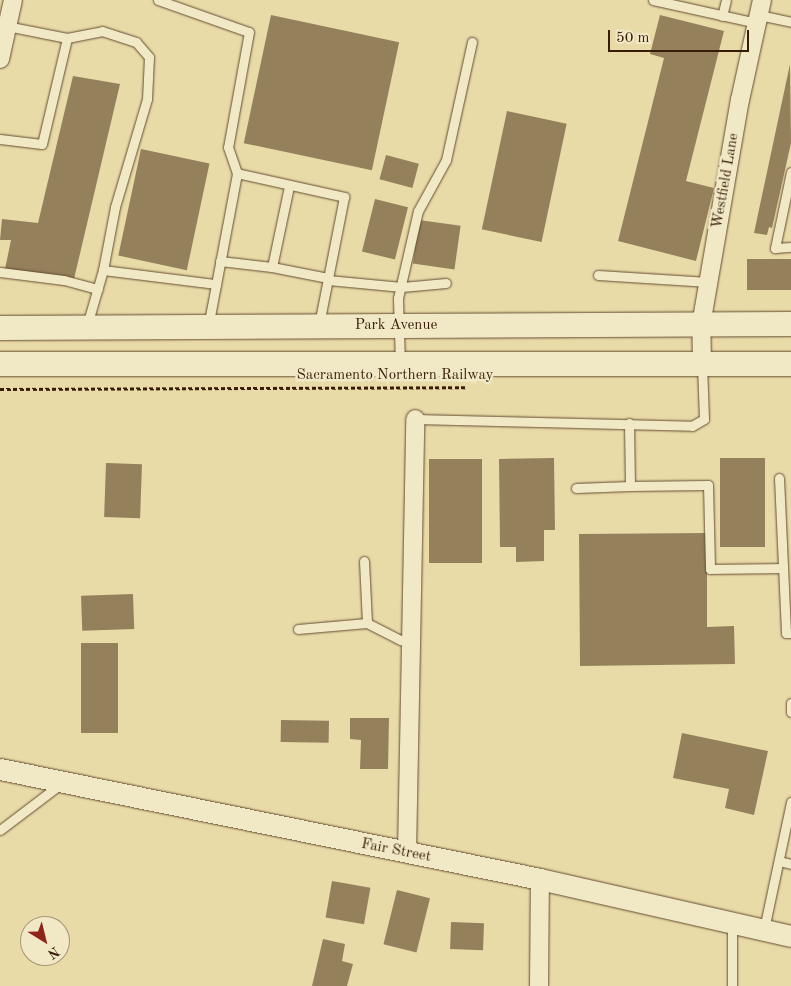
<!DOCTYPE html>
<html>
<head>
<meta charset="utf-8">
<style>
	body { margin:0 }
	#map { position:relative; width:791px; height:986px; overflow:hidden; background:#e9dba8; font-family:"Old Standard TT",serif }
	div>[style] { position:absolute }
	.building>* { inset:0; background:#94805b; transform-origin:0 0 }
	.path>* { height:3px; margin-top:-1.5px; transform-origin:0; background:repeating-linear-gradient(90deg,#371d07 0 4px,transparent 0 6.5px) }
	.roads { filter:drop-shadow(0 0 1px #644c2f) drop-shadow(0 0 1px #644c2f) }
	.service>* { height:9px; margin:-4.5px; padding:0 4.5px; transform-origin:4.5px; border-radius:4.5px; background:#f1e8c6 }
	.minor>* { height:18px; margin:-9px; padding:0 9px; transform-origin:9px; border-radius:9px; background:#f1e8c6 }
	.tertiary>* { height:21px; margin:-10.5px; padding:0 10.5px; transform-origin:10.5px; border-radius:10.5px; background:#f1e8c6 }
	.secondary>* { height:24px; margin:-12px; padding:0 12px; transform-origin:12px; border-radius:12px; background:#f1e8c6 }
	span { translate:-50% -50%; white-space:nowrap; text-align:center; line-height:1.15; -webkit-text-stroke:5px #f1e8c6; paint-order:stroke }
	.street-label { font-size:15px; color:#371d07 }
	.north { position:absolute; left:20px; top:916px; width:50px; height:50px; box-sizing:border-box; background:#f1e8c6; border:1px solid #a7977a; border-radius:50%; rotate:144deg; font-size:14px; font-weight:700; line-height:20px; text-align:center; color:#371d07 }
	.north::after { content:''; display:block; margin:auto; width:18px; height:22px; background:#8f2418; clip-path:polygon(50% 0,100% 100%,50% 72%,0 100%) }
	.scale { position:absolute; left:608px; top:30px; width:141px; height:22px; box-sizing:border-box; border:2px solid #371d07; border-top:0; padding-left:6px; font-size:15px; line-height:18px; white-space:nowrap; color:#371d07; -webkit-text-stroke:4px #f1e8c6; paint-order:stroke }
</style>
</head>
<body>
<div id="map">
	<div class="building">
		<i style="left:271px;top:15px;width:131px;height:131px;rotate:12deg"></i>
		<i style="clip-path:polygon(660px 15px,724px 31px,686px 181px,714px 188px,696px 261px,618px 241px,664px 58px,650px 54px)"></i>
		<i style="clip-path:polygon(790px 64px,791px 143px,772px 228px,769px 227px,767px 235px,754px 233px)"></i>
		<i style="clip-path:polygon(73px 76px,120px 84px,74px 279px,5px 269px,11px 240px,0 240px,2px 219px,38px 223px)"></i>
		<i style="left:507px;top:111px;width:61px;height:121px;rotate:12deg"></i>
		<i style="left:141px;top:149px;width:70px;height:109px;rotate:12deg"></i>
		<i style="left:386px;top:155px;width:34px;height:25px;rotate:15deg"></i>
		<i style="left:375px;top:199px;width:34px;height:54px;rotate:14deg"></i>
		<i style="left:419px;top:220px;width:42px;height:44px;rotate:8deg"></i>
		<i style="left:747px;top:259px;width:44px;height:31px"></i>
		<i style="clip-path:polygon(554px 458px,555px 530px,544px 530px,544px 561px,516px 562px,516px 547px,500px 547px,499px 459px)"></i>
		<i style="left:720px;top:458px;width:45px;height:89px"></i>
		<i style="left:429px;top:459px;width:53px;height:104px"></i>
		<i style="left:106px;top:463px;width:36px;height:54px;rotate:2deg"></i>
		<i style="clip-path:polygon(707px 533px,707px 627px,734px 626px,735px 664px,580px 666px,579px 534px)"></i>
		<i style="left:133px;top:594px;width:35px;height:52px;rotate:88deg"></i>
		<i style="left:81px;top:643px;width:37px;height:90px"></i>
		<i style="clip-path:polygon(350px 718px,389px 718px,388px 769px,360px 769px,361px 740px,350px 739px)"></i>
		<i style="left:281px;top:720px;width:48px;height:22px;rotate:1deg"></i>
		<i style="clip-path:polygon(682px 733px,768px 751px,754px 815px,725px 808px,729px 789px,673px 778px)"></i>
		<i style="left:332px;top:881px;width:39px;height:37px;rotate:10deg"></i>
		<i style="left:397px;top:890px;width:34px;height:56px;rotate:14deg"></i>
		<i style="left:451px;top:922px;width:33px;height:27px;rotate:2deg"></i>
		<i style="clip-path:polygon(323px 939px,345px 944px,342px 961px,353px 964px,347px 986px,312px 986px)"></i>
	</div>
	<div class="path">
		<i style="left:0;top:389px;width:467px;rotate:-0.2deg"></i>
	</div>
	<div class="roads">
		<div class="service">
			<i style="left:158px;top:0;width:96px;rotate:19.4deg"></i>
			<i style="left:249px;top:32px;width:117px;rotate:100.3deg"></i>
			<i style="left:228px;top:147px;width:28px;rotate:71deg"></i>
			<i style="left:653px;top:0;width:107px;rotate:12.5deg"></i>
			<i style="left:759px;top:15px;width:33px;rotate:12deg"></i>
			<i style="left:722px;top:16px;width:16px;rotate:-76deg"></i>
			<i style="left:67px;top:38px;width:36px;rotate:-11deg"></i>
			<i style="left:102px;top:31px;width:36px;rotate:18deg"></i>
			<i style="left:136px;top:42px;width:20px;rotate:49deg"></i>
			<i style="left:149px;top:57px;width:42px;rotate:92.7deg"></i>
			<i style="left:147px;top:99px;width:113px;rotate:106.5deg"></i>
			<i style="left:115px;top:207px;width:64px;rotate:100.8deg"></i>
			<i style="left:103px;top:270px;width:57px;rotate:106.2deg"></i>
			<i style="left:0;top:139px;width:42px;rotate:6.8deg"></i>
			<i style="left:42px;top:144px;width:109px;rotate:-76.7deg"></i>
			<i style="left:67px;top:38px;width:61px;rotate:-168.7deg"></i>
			<i style="left:791px;top:172px;width:78px;rotate:101.9deg"></i>
			<i style="left:775px;top:248px;width:16px;rotate:-4deg"></i>
			<i style="left:220px;top:261px;width:52px;rotate:6.6deg"></i>
			<i style="left:272px;top:267px;width:83px;rotate:-78.1deg"></i>
			<i style="left:272px;top:267px;width:57px;rotate:11.1deg"></i>
			<i style="left:103px;top:270px;width:114px;rotate:7.1deg"></i>
			<i style="left:0;top:272px;width:64px;rotate:7.1deg"></i>
			<i style="left:64px;top:280px;width:35px;rotate:15deg"></i>
			<i style="left:598px;top:275px;width:111px;rotate:3.6deg"></i>
			<i style="left:328px;top:280px;width:74px;rotate:5.4deg"></i>
			<i style="left:402px;top:287px;width:44px;rotate:-5.2deg"></i>
			<i style="left:208px;top:327px;width:157px;rotate:-79.3deg"></i>
			<i style="left:237px;top:173px;width:110px;rotate:12.6deg"></i>
			<i style="left:344px;top:197px;width:130px;rotate:101.1deg"></i>
			<i style="left:400px;top:363px;width:65px;rotate:-91.8deg"></i>
			<i style="left:398px;top:298px;width:89px;rotate:-77.1deg"></i>
			<i style="left:418px;top:211px;width:58px;rotate:-61.2deg"></i>
			<i style="left:446px;top:160px;width:121px;rotate:-77.6deg"></i>
			<i style="left:415px;top:419px;width:277px;rotate:1.4deg"></i>
			<i style="left:692px;top:426px;width:14px;rotate:-30deg"></i>
			<i style="left:704px;top:419px;width:55px;rotate:-92.1deg"></i>
			<i style="left:779px;top:478px;width:155px;rotate:87.4deg"></i>
			<i style="left:786px;top:633px;width:5px"></i>
			<i style="left:630px;top:486px;width:78px;rotate:-0.7deg"></i>
			<i style="left:708px;top:485px;width:84px;rotate:88.6deg"></i>
			<i style="left:710px;top:569px;width:73px;rotate:-0.8deg"></i>
			<i style="left:576px;top:488px;width:54px;rotate:-2.1deg"></i>
			<i style="left:630px;top:486px;width:63px;rotate:-90.9deg"></i>
			<i style="left:364px;top:561px;width:62px;rotate:87.2deg"></i>
			<i style="left:367px;top:623px;width:38px;rotate:27deg"></i>
			<i style="left:401px;top:640px;width:11px;rotate:-5deg"></i>
			<i style="left:298px;top:629px;width:69px;rotate:-5deg"></i>
			<i style="left:791px;top:703px;width:9px;rotate:90deg"></i>
			<i style="left:0;top:830px;width:78px;rotate:-37.2deg"></i>
			<i style="left:779px;top:861px;width:12px;rotate:14deg"></i>
			<i style="left:732px;top:923px;width:63px;rotate:90deg"></i>
			<i style="left:764px;top:929px;width:130px;rotate:-78deg"></i>
		</div>
		<div class="minor">
			<i style="left:0;top:59px;width:60px;rotate:-77.6deg"></i>
			<i style="left:702px;top:364px;width:39px;rotate:-91deg"></i>
			<i style="left:701px;top:325px;width:228px;rotate:-80.2deg"></i>
			<i style="left:740px;top:100px;width:102px;rotate:-77.6deg"></i>
			<i style="left:407px;top:853px;width:434px;rotate:-88.9deg"></i>
			<i style="left:539px;top:986px;width:107px;rotate:-89.5deg"></i>
		</div>
		<div class="tertiary">
			<i style="left:0;top:769px;width:551px;rotate:11.51deg"></i>
			<i style="left:540px;top:879px;width:257px;rotate:12.8deg"></i>
		</div>
		<div class="secondary">
			<i style="left:0;top:328px;width:791px;rotate:-0.29deg"></i>
			<i style="left:0;top:364px;width:791px"></i>
		</div>
	</div>
	<div class="street-label">
		<span style="left:726px;top:181px;rotate:-80deg">Westfield Lane</span>
		<span style="left:396px;top:326px">Park Avenue</span>
		<span style="left:395px;top:376px">Sacramento Northern Railway</span>
		<span style="left:396px;top:851px;rotate:11deg">Fair Street</span>
	</div>
	<div class="north">N</div>
	<div class="scale">50 m</div>
</div>
</body>
</html>
